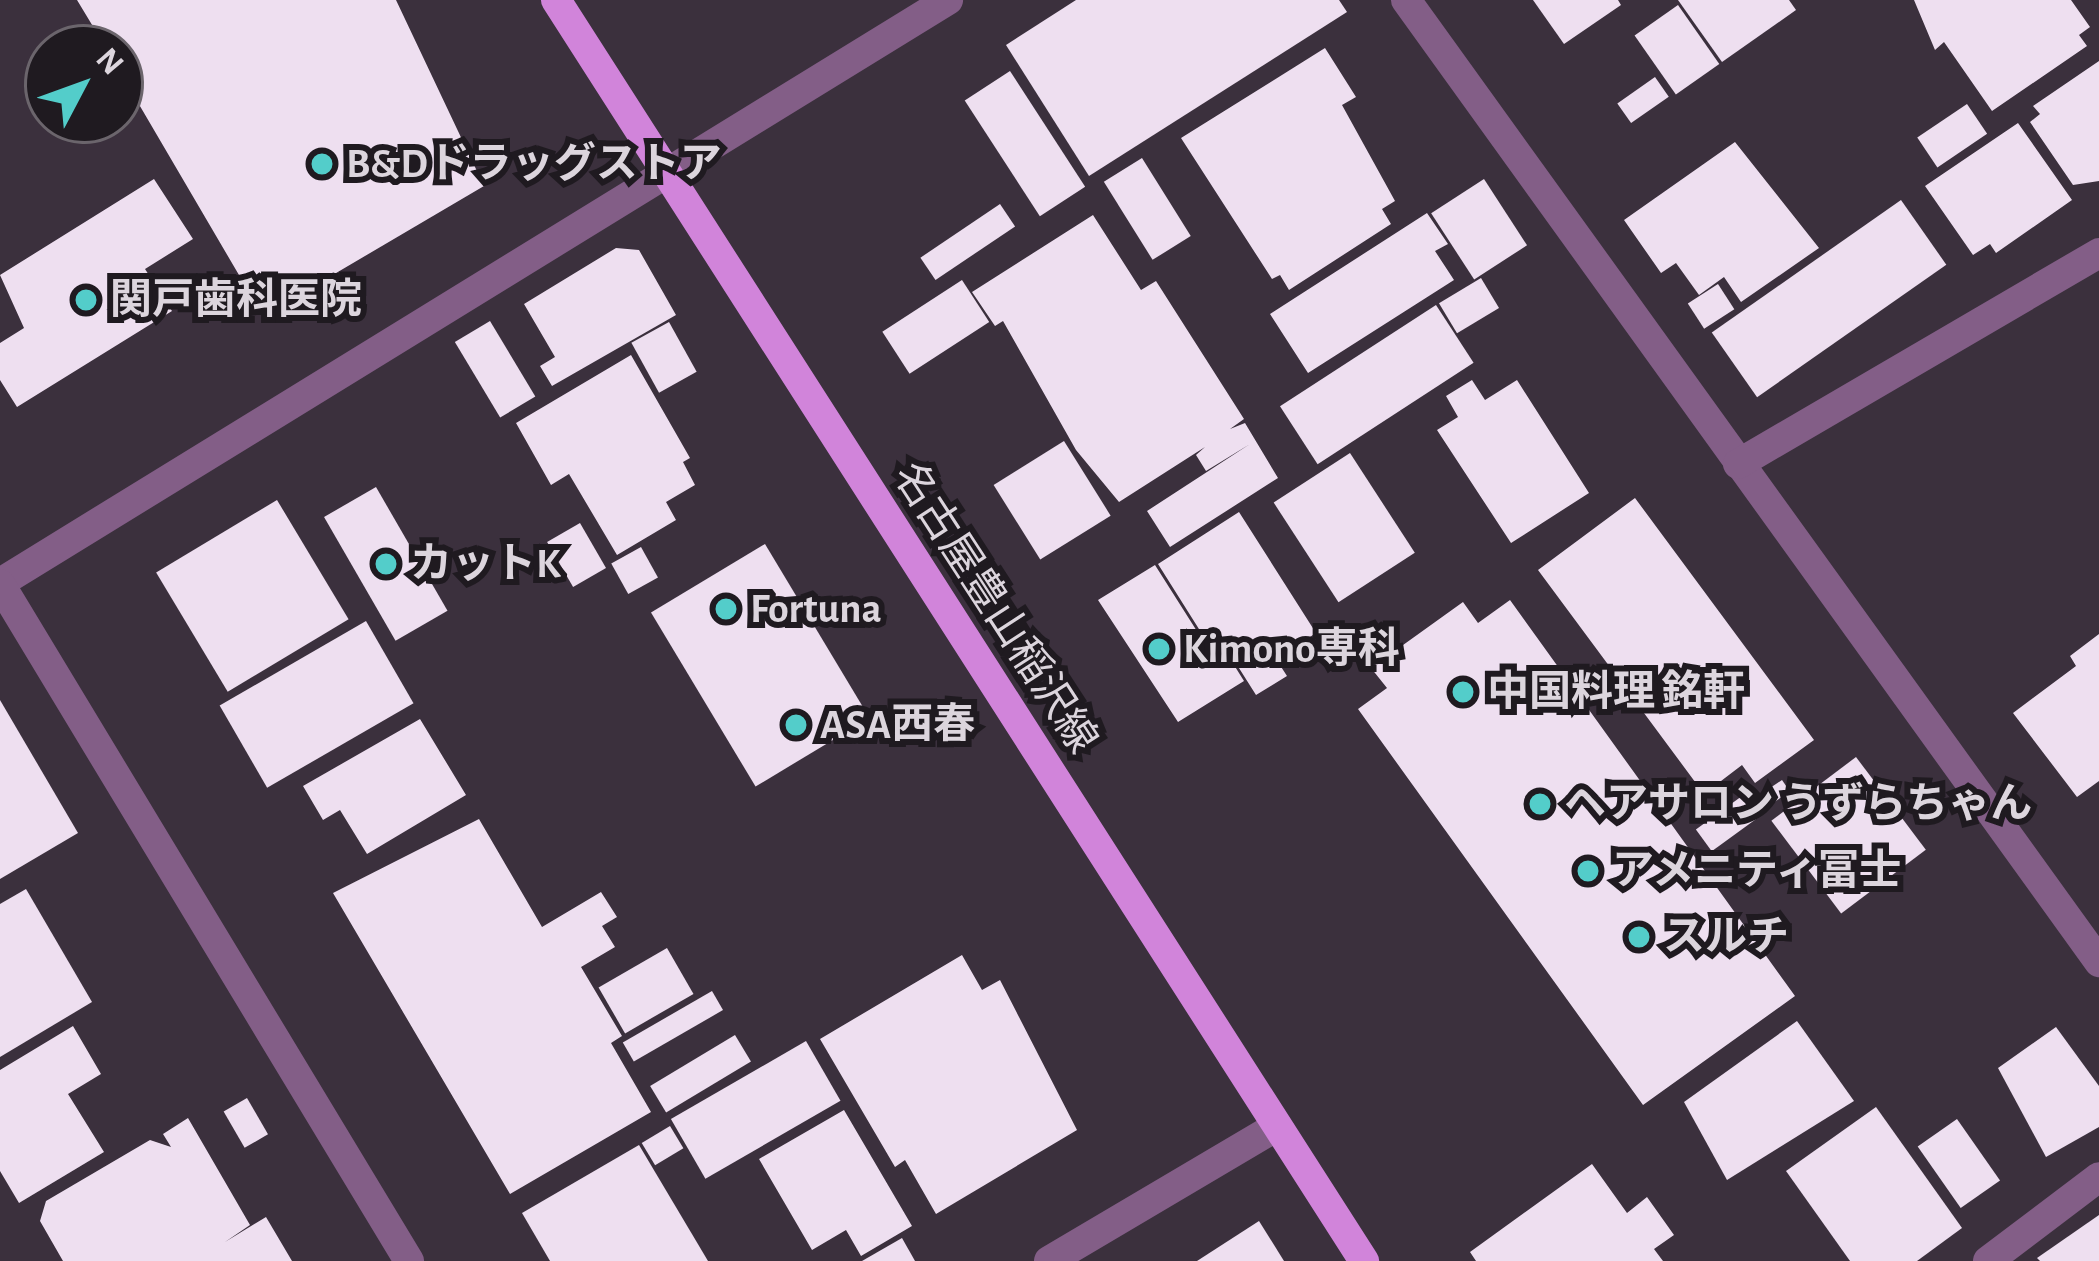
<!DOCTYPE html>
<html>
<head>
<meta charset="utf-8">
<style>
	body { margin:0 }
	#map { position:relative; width:2099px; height:1261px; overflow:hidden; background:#3b303d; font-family:"Alegreya Sans","Noto Sans JP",sans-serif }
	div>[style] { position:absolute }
	.building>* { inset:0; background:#eedff0; transform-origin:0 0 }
	.minor>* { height:30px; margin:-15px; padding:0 15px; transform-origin:15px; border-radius:15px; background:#835e87 }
	.major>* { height:30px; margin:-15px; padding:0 15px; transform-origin:15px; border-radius:15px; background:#d184da }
	.dots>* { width:33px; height:33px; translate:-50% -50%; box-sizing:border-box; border:6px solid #1f1a20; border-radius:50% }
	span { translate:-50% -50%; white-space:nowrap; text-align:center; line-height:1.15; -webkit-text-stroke:12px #1f1a20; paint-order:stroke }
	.poi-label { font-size:42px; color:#dcd5dd; font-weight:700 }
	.left { translate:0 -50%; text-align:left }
	.street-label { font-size:42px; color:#dcd5dd }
	.north { position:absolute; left:24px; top:24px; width:120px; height:120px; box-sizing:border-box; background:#1f1a20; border:3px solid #6b656c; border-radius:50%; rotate:49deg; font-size:33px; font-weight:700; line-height:48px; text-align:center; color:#dcd5dd }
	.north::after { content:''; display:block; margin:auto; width:42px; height:54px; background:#53cdca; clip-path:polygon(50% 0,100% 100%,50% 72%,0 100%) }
</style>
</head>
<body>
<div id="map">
	<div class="building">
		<i style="clip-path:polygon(77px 0,396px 0,484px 186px,263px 316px,120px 72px,120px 48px,106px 48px)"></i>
		<i style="clip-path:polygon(1076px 0,1339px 0,1347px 12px,1089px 176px,1006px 45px)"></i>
		<i style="clip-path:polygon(1533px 0,1618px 0,1621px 5px,1564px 44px)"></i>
		<i style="clip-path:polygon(1678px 0,1789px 0,1796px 10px,1722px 62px)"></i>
		<i style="clip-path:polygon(1914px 0,2071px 0,2090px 27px,2079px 35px,2087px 46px,1992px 111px,1944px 42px,1935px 50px)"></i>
		<i style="left:1678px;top:5px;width:72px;height:53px;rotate:55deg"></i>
		<i style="clip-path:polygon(1325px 48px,1356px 97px,1342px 105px,1395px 201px,1382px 209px,1391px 224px,1289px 290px,1280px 275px,1272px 279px,1181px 138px)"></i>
		<i style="clip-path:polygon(2099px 61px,2099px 181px,2073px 185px,2030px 122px,2040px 114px,2033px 106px)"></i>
		<i style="left:1010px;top:71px;width:138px;height:54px;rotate:57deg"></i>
		<i style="left:1655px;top:77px;width:24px;height:46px;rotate:55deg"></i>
		<i style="left:1967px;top:104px;width:36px;height:60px;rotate:56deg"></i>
		<i style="clip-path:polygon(2018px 123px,2072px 200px,1996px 253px,1990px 244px,1973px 255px,1925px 186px)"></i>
		<i style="clip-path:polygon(1735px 142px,1819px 248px,1741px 302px,1724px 277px,1699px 295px,1676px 263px,1661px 273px,1624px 220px)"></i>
		<i style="left:1142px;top:158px;width:92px;height:45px;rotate:58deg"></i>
		<i style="clip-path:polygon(154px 179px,193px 239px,145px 269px,172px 311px,17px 407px,0 380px,0 343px,24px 328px,0 275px)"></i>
		<i style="left:1484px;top:179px;width:79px;height:63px;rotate:57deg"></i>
		<i style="left:1901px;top:200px;width:79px;height:231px;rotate:55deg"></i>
		<i style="left:1000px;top:204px;width:27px;height:96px;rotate:56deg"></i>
		<i style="clip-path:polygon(1427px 213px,1448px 244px,1435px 251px,1454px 280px,1308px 373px,1270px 314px)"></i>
		<i style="clip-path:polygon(1093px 215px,1141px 290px,1156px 281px,1244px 419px,1230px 429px,1245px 423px,1278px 478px,1170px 547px,1147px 511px,1250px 444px,1206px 471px,1196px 455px,1205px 447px,1119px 502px,1076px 450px,1003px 321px,995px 326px,972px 292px)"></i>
		<i style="clip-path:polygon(616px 248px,639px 250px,676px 315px,552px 386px,540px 366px,555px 357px,524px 304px)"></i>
		<i style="left:1481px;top:278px;width:35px;height:49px;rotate:59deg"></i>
		<i style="left:962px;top:280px;width:50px;height:95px;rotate:57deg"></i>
		<i style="left:1718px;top:284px;width:30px;height:36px;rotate:57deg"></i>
		<i style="left:1436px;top:305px;width:69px;height:186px;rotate:57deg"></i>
		<i style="left:490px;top:321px;width:88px;height:41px;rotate:59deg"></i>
		<i style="left:669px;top:322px;width:57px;height:43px;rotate:61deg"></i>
		<i style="clip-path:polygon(631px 355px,690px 458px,683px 462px,695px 485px,666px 502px,676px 520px,617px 555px,569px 474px,551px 485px,516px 423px)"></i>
		<i style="clip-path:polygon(1472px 380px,1485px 400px,1517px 380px,1589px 493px,1511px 543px,1437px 430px,1458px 417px,1446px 396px)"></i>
		<i style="left:1064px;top:441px;width:88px;height:83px;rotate:58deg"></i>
		<i style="left:1350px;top:453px;width:119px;height:91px;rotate:57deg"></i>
		<i style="left:376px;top:487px;width:143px;height:60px;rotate:60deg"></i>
		<i style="clip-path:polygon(1635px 498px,1814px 740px,1755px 783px,1742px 765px,1704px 794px,1538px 570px)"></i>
		<i style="left:277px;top:500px;width:139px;height:141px;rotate:59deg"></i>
		<i style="clip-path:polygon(1239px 512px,1316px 633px,1276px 659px,1287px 676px,1256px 695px,1220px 638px,1209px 645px,1158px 564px)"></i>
		<i style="left:580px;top:523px;width:52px;height:38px;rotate:60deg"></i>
		<i style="left:765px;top:544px;width:203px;height:133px;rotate:59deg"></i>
		<i style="left:641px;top:547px;width:35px;height:34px;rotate:61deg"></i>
		<i style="clip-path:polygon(1155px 565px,1207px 647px,1200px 652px,1219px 641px,1244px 681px,1178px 722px,1098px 600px)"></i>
		<i style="clip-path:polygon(1510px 600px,1795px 996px,1643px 1105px,1358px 709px,1387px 688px,1371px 668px,1463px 602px,1478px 623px)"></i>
		<i style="left:366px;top:621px;width:95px;height:169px;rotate:60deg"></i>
		<i style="clip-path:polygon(2099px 634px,2099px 781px,2077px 797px,2013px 713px,2076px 666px,2070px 656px)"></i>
		<i style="clip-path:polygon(0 700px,78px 833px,0 879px)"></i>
		<i style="clip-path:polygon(420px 719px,466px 795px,367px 854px,340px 810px,323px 820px,303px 786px)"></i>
		<i style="left:1856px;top:757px;width:116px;height:106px;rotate:53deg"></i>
		<i style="left:1782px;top:780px;width:14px;height:31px;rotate:56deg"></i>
		<i style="left:1742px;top:796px;width:27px;height:57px;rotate:54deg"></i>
		<i style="clip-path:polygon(479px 819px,542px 927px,601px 892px,617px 917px,602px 926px,615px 947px,581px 967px,622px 1036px,611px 1043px,651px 1112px,510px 1194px,333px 893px)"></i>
		<i style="clip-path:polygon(26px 889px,92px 1002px,0 1057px,0 904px)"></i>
		<i style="left:667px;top:948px;width:53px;height:79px;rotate:60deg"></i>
		<i style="clip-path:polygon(962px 955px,982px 990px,1000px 980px,1077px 1130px,936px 1214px,905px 1160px,895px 1167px,820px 1039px)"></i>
		<i style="left:712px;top:991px;width:22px;height:103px;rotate:60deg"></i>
		<i style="clip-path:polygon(1797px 1021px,1854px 1101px,1727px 1180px,1684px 1102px)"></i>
		<i style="clip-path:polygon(73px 1026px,101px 1074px,68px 1094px,104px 1152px,19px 1203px,0 1171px,0 1070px)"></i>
		<i style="clip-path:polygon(2056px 1027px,2099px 1086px,2099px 1127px,2046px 1157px,1998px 1068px)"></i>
		<i style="left:735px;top:1035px;width:31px;height:99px;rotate:59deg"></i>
		<i style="left:806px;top:1041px;width:69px;height:156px;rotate:60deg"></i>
		<i style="left:247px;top:1098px;width:42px;height:27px;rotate:60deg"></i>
		<i style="clip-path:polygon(1876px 1107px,1962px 1228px,1917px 1261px,1850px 1261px,1786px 1171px)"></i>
		<i style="clip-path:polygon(844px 1110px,912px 1226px,861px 1256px,846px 1230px,812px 1250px,759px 1159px)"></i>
		<i style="clip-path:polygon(188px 1118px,250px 1225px,225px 1242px,266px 1217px,292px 1261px,63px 1261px,40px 1221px,46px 1201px,150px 1140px,171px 1147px,163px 1134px)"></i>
		<i style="left:1957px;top:1119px;width:75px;height:48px;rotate:55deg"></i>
		<i style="left:670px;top:1126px;width:26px;height:33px;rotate:59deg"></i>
		<i style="clip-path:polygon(639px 1145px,708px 1261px,550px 1261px,522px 1213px)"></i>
		<i style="clip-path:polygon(1592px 1164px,1627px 1213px,1647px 1197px,1674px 1235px,1654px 1249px,1663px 1261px,1476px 1261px,1470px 1252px)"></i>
		<i style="clip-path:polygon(2099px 1215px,2099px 1261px,2040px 1261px,2037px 1258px)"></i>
		<i style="clip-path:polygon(1259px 1221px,1284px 1261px,1197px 1261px)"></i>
		<i style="clip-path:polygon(902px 1238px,915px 1261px,862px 1261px)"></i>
	</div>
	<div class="minor">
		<i style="left:1406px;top:0;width:1186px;rotate:54.23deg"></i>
		<i style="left:1738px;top:464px;width:418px;rotate:-30.3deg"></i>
		<i style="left:0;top:583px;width:1113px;rotate:-31.59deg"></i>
		<i style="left:0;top:584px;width:791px;rotate:58.86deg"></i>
		<i style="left:1049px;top:1261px;width:265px;rotate:-30.6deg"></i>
		<i style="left:1988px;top:1261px;width:139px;rotate:-37.1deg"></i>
	</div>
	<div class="major">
		<i style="left:556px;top:0;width:1498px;rotate:57.35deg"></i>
	</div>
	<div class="dots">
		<i style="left:322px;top:164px;background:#53cdca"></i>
		<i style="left:86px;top:300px;background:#53cdca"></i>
		<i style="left:386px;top:564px;background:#53cdca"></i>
		<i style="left:726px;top:609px;background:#53cdca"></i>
		<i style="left:1159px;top:649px;background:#53cdca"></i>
		<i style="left:1463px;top:692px;background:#53cdca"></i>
		<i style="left:796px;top:725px;background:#53cdca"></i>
		<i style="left:1540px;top:804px;background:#53cdca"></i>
		<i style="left:1588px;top:871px;background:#53cdca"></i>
		<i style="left:1639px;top:937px;background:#53cdca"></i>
	</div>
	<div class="poi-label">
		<span class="left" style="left:346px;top:164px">B&amp;Dドラッグストア</span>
		<span class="left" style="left:110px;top:300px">関戸歯科医院</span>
		<span class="left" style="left:410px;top:564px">カットK</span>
		<span class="left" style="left:750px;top:609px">Fortuna</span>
		<span class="left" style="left:1183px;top:649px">Kimono専科</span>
		<span class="left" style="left:1487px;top:692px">中国料理 銘軒</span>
		<span class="left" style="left:820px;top:725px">ASA西春</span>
		<span class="left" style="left:1564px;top:804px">ヘアサロン うずらちゃん</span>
		<span class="left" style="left:1612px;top:871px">アメニティ冨士</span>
		<span class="left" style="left:1663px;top:937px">スルチ</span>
	</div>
	<div class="street-label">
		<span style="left:995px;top:608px;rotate:57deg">名古屋豊山稲沢線</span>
	</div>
	<div class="north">N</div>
</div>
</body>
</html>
